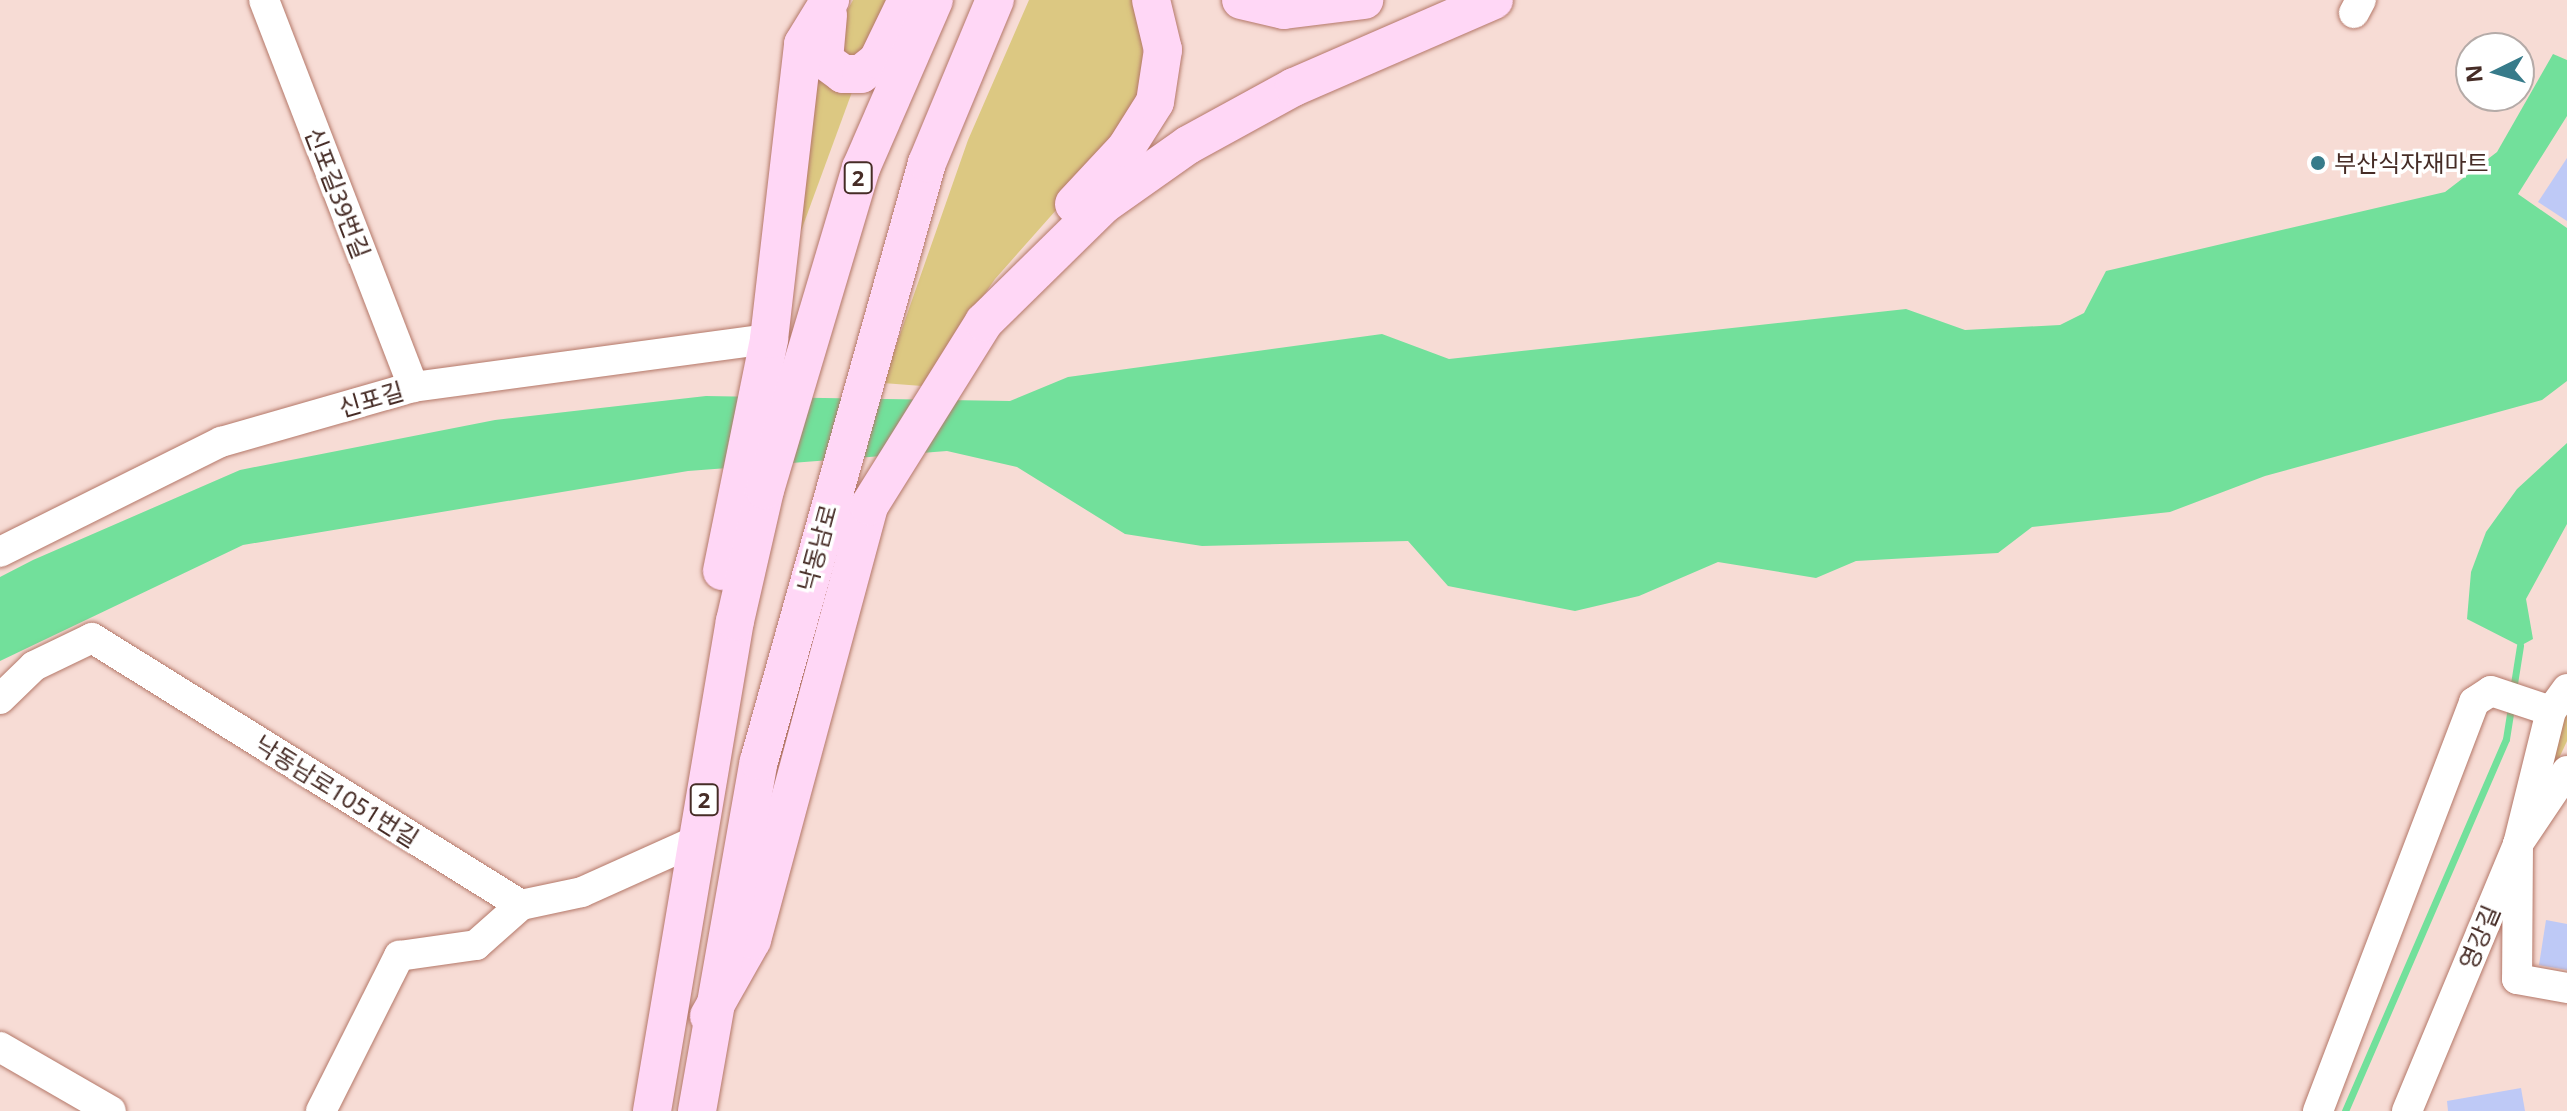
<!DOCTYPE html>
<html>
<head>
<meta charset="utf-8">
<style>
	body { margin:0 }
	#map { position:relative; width:2567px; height:1111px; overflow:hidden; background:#f7dcd5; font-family:"Noto Sans","Noto Sans KR",sans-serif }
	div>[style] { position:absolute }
	.green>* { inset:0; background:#dcc882 }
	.water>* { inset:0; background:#72e09b }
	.stream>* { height:7px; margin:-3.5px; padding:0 3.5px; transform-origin:3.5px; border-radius:3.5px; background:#72e09b }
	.building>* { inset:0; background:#bec9f6 }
	.roads { filter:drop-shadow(0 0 2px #b47869) drop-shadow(0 0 2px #b47869) }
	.minor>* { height:30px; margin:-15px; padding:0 15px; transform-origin:15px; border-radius:15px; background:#fff }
	.major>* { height:38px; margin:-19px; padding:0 19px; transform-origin:19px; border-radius:19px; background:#ffd7f6 }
	.dots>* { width:22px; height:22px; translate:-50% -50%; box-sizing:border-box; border:4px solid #fff; border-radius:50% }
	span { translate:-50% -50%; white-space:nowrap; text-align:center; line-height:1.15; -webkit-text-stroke:7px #fff; paint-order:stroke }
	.shield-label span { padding:2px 6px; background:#fff; border:2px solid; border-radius:6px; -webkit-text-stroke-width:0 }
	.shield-label { font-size:22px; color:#462c26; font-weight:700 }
	.poi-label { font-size:24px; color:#462c26 }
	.left { translate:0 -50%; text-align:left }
	.street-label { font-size:24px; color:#462c26 }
	.north { position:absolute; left:2455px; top:32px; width:80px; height:80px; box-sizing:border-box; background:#fff; border:2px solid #b5aba8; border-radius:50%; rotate:265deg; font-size:22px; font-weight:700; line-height:32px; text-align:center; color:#462c26 }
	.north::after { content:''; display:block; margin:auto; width:28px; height:36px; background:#377b8a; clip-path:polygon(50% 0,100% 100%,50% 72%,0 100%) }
</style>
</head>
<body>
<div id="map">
	<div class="green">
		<i style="clip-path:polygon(853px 0,890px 0,858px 58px,843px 56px,842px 20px)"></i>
		<i style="clip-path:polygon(1029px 0,1141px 0,1144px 91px,1097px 164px,995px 279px,922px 386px,883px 383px,968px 140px)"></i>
		<i style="clip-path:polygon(806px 73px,852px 92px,790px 261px)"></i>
		<i style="clip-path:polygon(2567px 705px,2567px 741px,2554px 769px,2552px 763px)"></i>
	</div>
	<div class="water">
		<i style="clip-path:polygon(2553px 54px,2567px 60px,2567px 116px,2518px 194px,2567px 228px,2567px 381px,2542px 400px,2265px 476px,2170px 512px,2032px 527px,1998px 553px,1856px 561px,1816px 578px,1718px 562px,1639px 596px,1575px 611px,1448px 586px,1408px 541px,1202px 546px,1125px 534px,1017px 467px,947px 451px,688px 471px,243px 545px,0 661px,0 577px,33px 560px,240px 470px,495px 420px,706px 396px,1010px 401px,1068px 377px,1382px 334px,1449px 359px,1906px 309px,1965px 330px,2060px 325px,2084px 313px,2106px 271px,2445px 192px,2497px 152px)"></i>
		<i style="clip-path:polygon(2567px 443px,2567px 524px,2526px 599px,2533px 639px,2520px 646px,2467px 619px,2471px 572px,2486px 532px,2517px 489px)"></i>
	</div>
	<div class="stream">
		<i style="left:2513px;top:690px;width:45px;rotate:-81deg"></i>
		<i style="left:2345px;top:1111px;width:405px;rotate:-66.6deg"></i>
		<i style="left:2506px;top:739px;width:32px;rotate:-81deg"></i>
	</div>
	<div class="building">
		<i style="clip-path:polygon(2567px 158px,2567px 221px,2538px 202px)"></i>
		<i style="clip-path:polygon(2546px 920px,2567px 924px,2567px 970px,2539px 965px)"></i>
		<i style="clip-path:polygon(2521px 1088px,2525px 1111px,2448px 1111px,2447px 1101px)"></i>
	</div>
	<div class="roads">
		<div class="minor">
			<i style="left:264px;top:0;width:415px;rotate:68.9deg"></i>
			<i style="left:2354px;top:13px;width:15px;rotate:-62deg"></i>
			<i style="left:0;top:552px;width:247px;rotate:-26.5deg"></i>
			<i style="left:221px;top:442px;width:200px;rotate:-16deg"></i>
			<i style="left:413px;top:387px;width:359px;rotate:-7.7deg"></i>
			<i style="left:2567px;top:689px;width:27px;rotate:126deg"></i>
			<i style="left:2551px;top:711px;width:137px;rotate:103.9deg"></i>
			<i style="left:2518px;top:844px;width:135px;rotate:90.4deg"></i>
			<i style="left:2517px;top:979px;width:51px;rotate:10.2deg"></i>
			<i style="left:0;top:699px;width:47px;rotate:-44.1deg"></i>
			<i style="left:34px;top:666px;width:64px;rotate:-25.8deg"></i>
			<i style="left:92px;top:638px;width:505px;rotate:31.9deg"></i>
			<i style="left:0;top:1047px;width:128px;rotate:30deg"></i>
			<i style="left:321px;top:1111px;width:174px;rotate:-63.3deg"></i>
			<i style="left:399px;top:956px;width:78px;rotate:-8.1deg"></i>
			<i style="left:476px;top:945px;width:60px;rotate:-41.6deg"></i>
			<i style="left:521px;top:905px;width:62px;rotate:-12deg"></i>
			<i style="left:582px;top:892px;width:120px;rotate:-24.2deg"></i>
			<i style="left:2318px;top:1111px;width:438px;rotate:-69.1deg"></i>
			<i style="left:2474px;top:702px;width:20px;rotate:-33deg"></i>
			<i style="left:2491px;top:691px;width:63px;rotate:18.4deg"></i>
			<i style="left:2407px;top:1111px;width:289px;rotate:-67.4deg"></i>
			<i style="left:2518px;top:844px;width:88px;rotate:-56.1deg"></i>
		</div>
		<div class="major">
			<i style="left:1241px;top:0;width:44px;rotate:13.1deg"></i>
			<i style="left:1284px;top:10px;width:81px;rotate:-7.1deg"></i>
			<i style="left:828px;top:15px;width:45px;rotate:95.1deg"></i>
			<i style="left:824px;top:60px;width:24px;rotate:36deg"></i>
			<i style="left:843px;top:74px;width:18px"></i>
			<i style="left:861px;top:74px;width:22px;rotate:-39deg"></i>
			<i style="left:878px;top:60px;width:67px;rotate:-64.2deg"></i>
			<i style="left:1074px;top:204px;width:76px;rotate:-47.1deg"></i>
			<i style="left:1126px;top:148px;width:54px;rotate:-57.8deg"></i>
			<i style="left:1155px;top:102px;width:53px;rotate:-81.3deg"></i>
			<i style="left:1163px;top:50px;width:51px;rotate:-103.5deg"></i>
			<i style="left:722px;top:571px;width:237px;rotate:-78.5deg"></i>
			<i style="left:769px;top:339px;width:297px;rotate:-83.4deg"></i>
			<i style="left:803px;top:44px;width:52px;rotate:-58.5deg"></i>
			<i style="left:709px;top:1016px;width:87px;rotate:-60.5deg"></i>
			<i style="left:752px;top:940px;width:449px;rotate:-74.9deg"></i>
			<i style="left:869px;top:506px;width:217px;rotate:-58deg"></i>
			<i style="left:984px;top:322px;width:167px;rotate:-44.5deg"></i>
			<i style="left:1103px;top:205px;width:104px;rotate:-35.2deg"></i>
			<i style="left:1188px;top:145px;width:121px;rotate:-28.7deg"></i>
			<i style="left:1294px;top:87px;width:218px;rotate:-23.5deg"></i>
			<i style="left:652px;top:1111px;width:497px;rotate:-80.4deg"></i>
			<i style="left:735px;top:621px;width:134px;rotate:-77.1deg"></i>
			<i style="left:765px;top:490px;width:336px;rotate:-73.4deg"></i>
			<i style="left:861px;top:168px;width:183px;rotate:-66.5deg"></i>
			<i style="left:697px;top:1111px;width:355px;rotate:-80deg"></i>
			<i style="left:759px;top:761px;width:621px;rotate:-74.31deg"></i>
			<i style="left:927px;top:163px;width:177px;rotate:-67.4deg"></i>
		</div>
	</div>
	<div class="dots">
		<i style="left:2318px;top:163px;background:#377b8a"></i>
	</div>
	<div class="shield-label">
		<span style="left:858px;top:178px">2</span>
		<span style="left:704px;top:800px">2</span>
	</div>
	<div class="poi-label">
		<span class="left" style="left:2334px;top:163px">부산식자재마트</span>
	</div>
	<div class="street-label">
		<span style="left:338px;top:193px;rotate:69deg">신포길39번길</span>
		<span style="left:371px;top:399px;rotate:-16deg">신포길</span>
		<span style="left:817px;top:548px;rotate:-75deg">낙동남로</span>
		<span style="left:337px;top:791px;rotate:32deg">낙동남로1051번길</span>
		<span style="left:2479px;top:937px;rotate:-67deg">영강길</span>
	</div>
	<div class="north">N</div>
</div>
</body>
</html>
